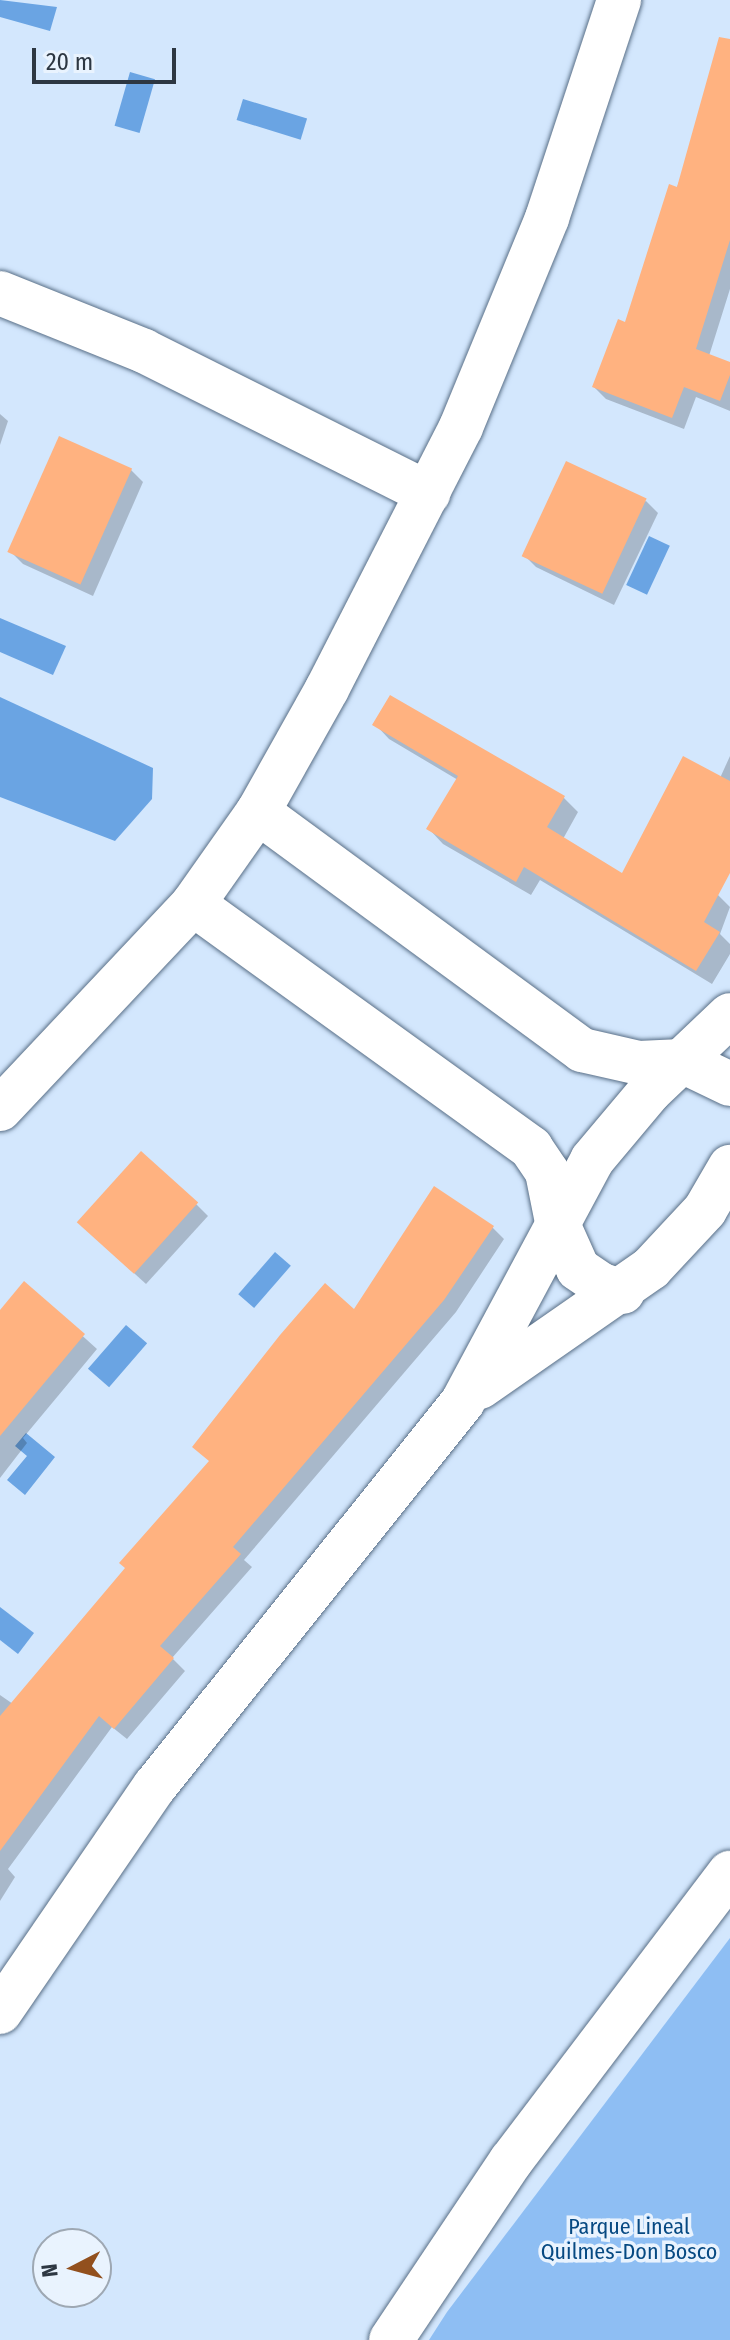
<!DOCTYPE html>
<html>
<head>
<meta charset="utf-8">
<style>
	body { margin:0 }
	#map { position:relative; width:730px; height:2340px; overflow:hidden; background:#d3e7fd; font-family:"Fira Sans Condensed",sans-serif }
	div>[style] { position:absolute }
	.green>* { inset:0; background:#8ebef3 }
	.water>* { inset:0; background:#6aa4e3; transform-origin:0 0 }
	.shadow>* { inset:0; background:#0003 }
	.building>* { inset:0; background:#ffb280; transform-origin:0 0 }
	.roads { filter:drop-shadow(0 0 2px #596f87) drop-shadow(0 0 2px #596f87) }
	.minor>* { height:44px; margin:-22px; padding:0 22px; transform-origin:22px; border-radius:22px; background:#fff }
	span { translate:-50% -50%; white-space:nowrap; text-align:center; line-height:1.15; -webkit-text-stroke:7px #e9f3fe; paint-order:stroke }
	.park-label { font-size:22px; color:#064982 }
	.north { position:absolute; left:32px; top:2228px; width:80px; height:80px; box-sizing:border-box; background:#e9f3fe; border:2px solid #9ea8b3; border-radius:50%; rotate:264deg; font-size:22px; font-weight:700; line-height:32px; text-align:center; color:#2d3742 }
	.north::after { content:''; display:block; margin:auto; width:28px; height:36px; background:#92501e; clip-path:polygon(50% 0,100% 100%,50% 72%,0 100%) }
	.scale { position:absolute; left:32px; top:48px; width:144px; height:36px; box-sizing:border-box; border:4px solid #2d3742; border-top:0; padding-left:10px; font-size:24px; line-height:28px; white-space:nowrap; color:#2d3742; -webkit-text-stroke:6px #e9f3fe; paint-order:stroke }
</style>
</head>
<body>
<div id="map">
	<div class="green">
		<i style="clip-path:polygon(730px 1938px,730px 2340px,429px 2340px,447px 2312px)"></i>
	</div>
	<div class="water">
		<i style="clip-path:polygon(0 0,57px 7px,50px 31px,0 17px)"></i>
		<i style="left:130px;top:72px;width:26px;height:56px;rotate:16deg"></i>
		<i style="left:243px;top:99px;width:67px;height:22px;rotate:17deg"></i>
		<i style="left:649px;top:536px;width:23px;height:54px;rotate:25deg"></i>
		<i style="clip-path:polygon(0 618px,66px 646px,53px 675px,0 652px)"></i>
		<i style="clip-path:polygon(0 697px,153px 768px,152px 799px,115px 841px,0 797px)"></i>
		<i style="left:275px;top:1252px;width:21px;height:56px;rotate:41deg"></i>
		<i style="left:126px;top:1325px;width:28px;height:58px;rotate:41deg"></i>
		<i style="clip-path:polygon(26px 1433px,55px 1457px,25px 1495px,7px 1480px,27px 1456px,15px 1446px)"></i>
		<i style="clip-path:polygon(0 1607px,34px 1633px,18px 1654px,0 1640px)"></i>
	</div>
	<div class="shadow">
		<i style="clip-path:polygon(730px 45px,730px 289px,709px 356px,730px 365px,730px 411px,696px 397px,684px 429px,606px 399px,594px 387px,626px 324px)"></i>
		<i style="clip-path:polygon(0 414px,8px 421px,0 445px)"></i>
		<i style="clip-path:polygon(131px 470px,143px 482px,93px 596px,23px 564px,11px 552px)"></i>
		<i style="clip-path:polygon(646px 501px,658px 513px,614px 605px,536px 567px,524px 555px)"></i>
		<i style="clip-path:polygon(375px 724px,564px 798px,578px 812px,563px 839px,623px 875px,718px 895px,730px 907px,720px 934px,730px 944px,730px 954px,712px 984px,540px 880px,531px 895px,443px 844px,429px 829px,458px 780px,389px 739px)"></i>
		<i style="clip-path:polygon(730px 756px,730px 833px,720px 778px)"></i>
		<i style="clip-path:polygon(196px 1204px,208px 1216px,146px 1284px,91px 1234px)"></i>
		<i style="clip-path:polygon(492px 1227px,504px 1239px,456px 1312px,244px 1560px,252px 1567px,172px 1658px,185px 1671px,127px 1739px,112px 1727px,8px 1869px,15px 1877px,0 1901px,0 1695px,13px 1704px,355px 1312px)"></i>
		<i style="clip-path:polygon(25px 1284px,97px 1349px,23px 1438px,27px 1443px,0 1478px,0 1312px)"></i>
	</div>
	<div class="building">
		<i style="clip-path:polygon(719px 37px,730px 39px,730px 240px,696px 349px,730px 362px,730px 375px,720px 401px,684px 387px,672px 418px,592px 387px,618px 319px,625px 322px,669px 184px,677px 187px)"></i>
		<i style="left:59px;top:436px;width:80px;height:127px;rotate:24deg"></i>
		<i style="left:566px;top:461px;width:89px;height:105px;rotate:25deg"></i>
		<i style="clip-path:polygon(390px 695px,565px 796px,547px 827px,622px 873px,683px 756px,730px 781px,730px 873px,704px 922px,720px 932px,696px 971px,524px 867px,516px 882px,426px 829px,458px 776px,372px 725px)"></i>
		<i style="left:141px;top:1151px;width:77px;height:96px;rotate:42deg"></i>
		<i style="clip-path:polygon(434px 1186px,494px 1226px,444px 1300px,233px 1547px,241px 1554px,160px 1646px,174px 1658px,114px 1729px,99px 1716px,0 1851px,0 1716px,125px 1568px,119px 1563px,209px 1461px,192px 1447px,280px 1335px,325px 1283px,354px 1309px)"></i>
		<i style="clip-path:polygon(24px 1281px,85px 1334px,0 1436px,0 1310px)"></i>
	</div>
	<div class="roads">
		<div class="minor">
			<i style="left:0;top:293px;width:155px;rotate:21.9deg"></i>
			<i style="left:144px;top:351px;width:318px;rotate:26.6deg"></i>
			<i style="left:258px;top:812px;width:402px;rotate:36.3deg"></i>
			<i style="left:582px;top:1050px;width:58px;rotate:12.8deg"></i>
			<i style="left:639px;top:1063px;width:43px;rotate:-2.7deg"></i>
			<i style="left:682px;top:1061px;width:53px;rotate:25.6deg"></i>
			<i style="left:193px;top:904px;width:417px;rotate:35.8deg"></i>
			<i style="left:531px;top:1148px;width:29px;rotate:56deg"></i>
			<i style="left:547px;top:1172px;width:51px;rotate:78.7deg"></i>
			<i style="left:557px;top:1222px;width:51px;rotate:65.9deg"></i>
			<i style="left:578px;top:1269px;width:29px;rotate:34deg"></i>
			<i style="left:602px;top:1285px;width:22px;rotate:18deg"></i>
			<i style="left:0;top:1109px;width:282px;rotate:-46.7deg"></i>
			<i style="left:193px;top:904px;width:113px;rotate:-54.8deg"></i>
			<i style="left:258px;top:812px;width:141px;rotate:-60.7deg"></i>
			<i style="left:327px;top:689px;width:294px;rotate:-62.9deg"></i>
			<i style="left:461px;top:427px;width:226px;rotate:-67.6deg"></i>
			<i style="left:547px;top:218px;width:230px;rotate:-71.7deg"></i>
			<i style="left:480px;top:1387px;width:208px;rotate:-34.8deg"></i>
			<i style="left:651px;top:1268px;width:79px;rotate:-47deg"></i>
			<i style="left:705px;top:1210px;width:50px;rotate:-59.8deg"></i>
			<i style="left:0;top:2012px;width:274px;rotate:-55.6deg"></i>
			<i style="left:155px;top:1786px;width:493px;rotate:-51.3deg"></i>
			<i style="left:463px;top:1401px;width:273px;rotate:-61.8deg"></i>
			<i style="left:592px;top:1160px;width:90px;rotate:-50deg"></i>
			<i style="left:650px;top:1091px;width:110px;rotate:-43.5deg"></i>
			<i style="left:391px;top:2340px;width:216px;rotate:-56.2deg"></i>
			<i style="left:511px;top:2161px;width:362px;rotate:-52.8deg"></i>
		</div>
	</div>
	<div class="park-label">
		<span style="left:629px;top:2239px">Parque Lineal<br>Quilmes-Don Bosco</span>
	</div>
	<div class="north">N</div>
	<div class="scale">20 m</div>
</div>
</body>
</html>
